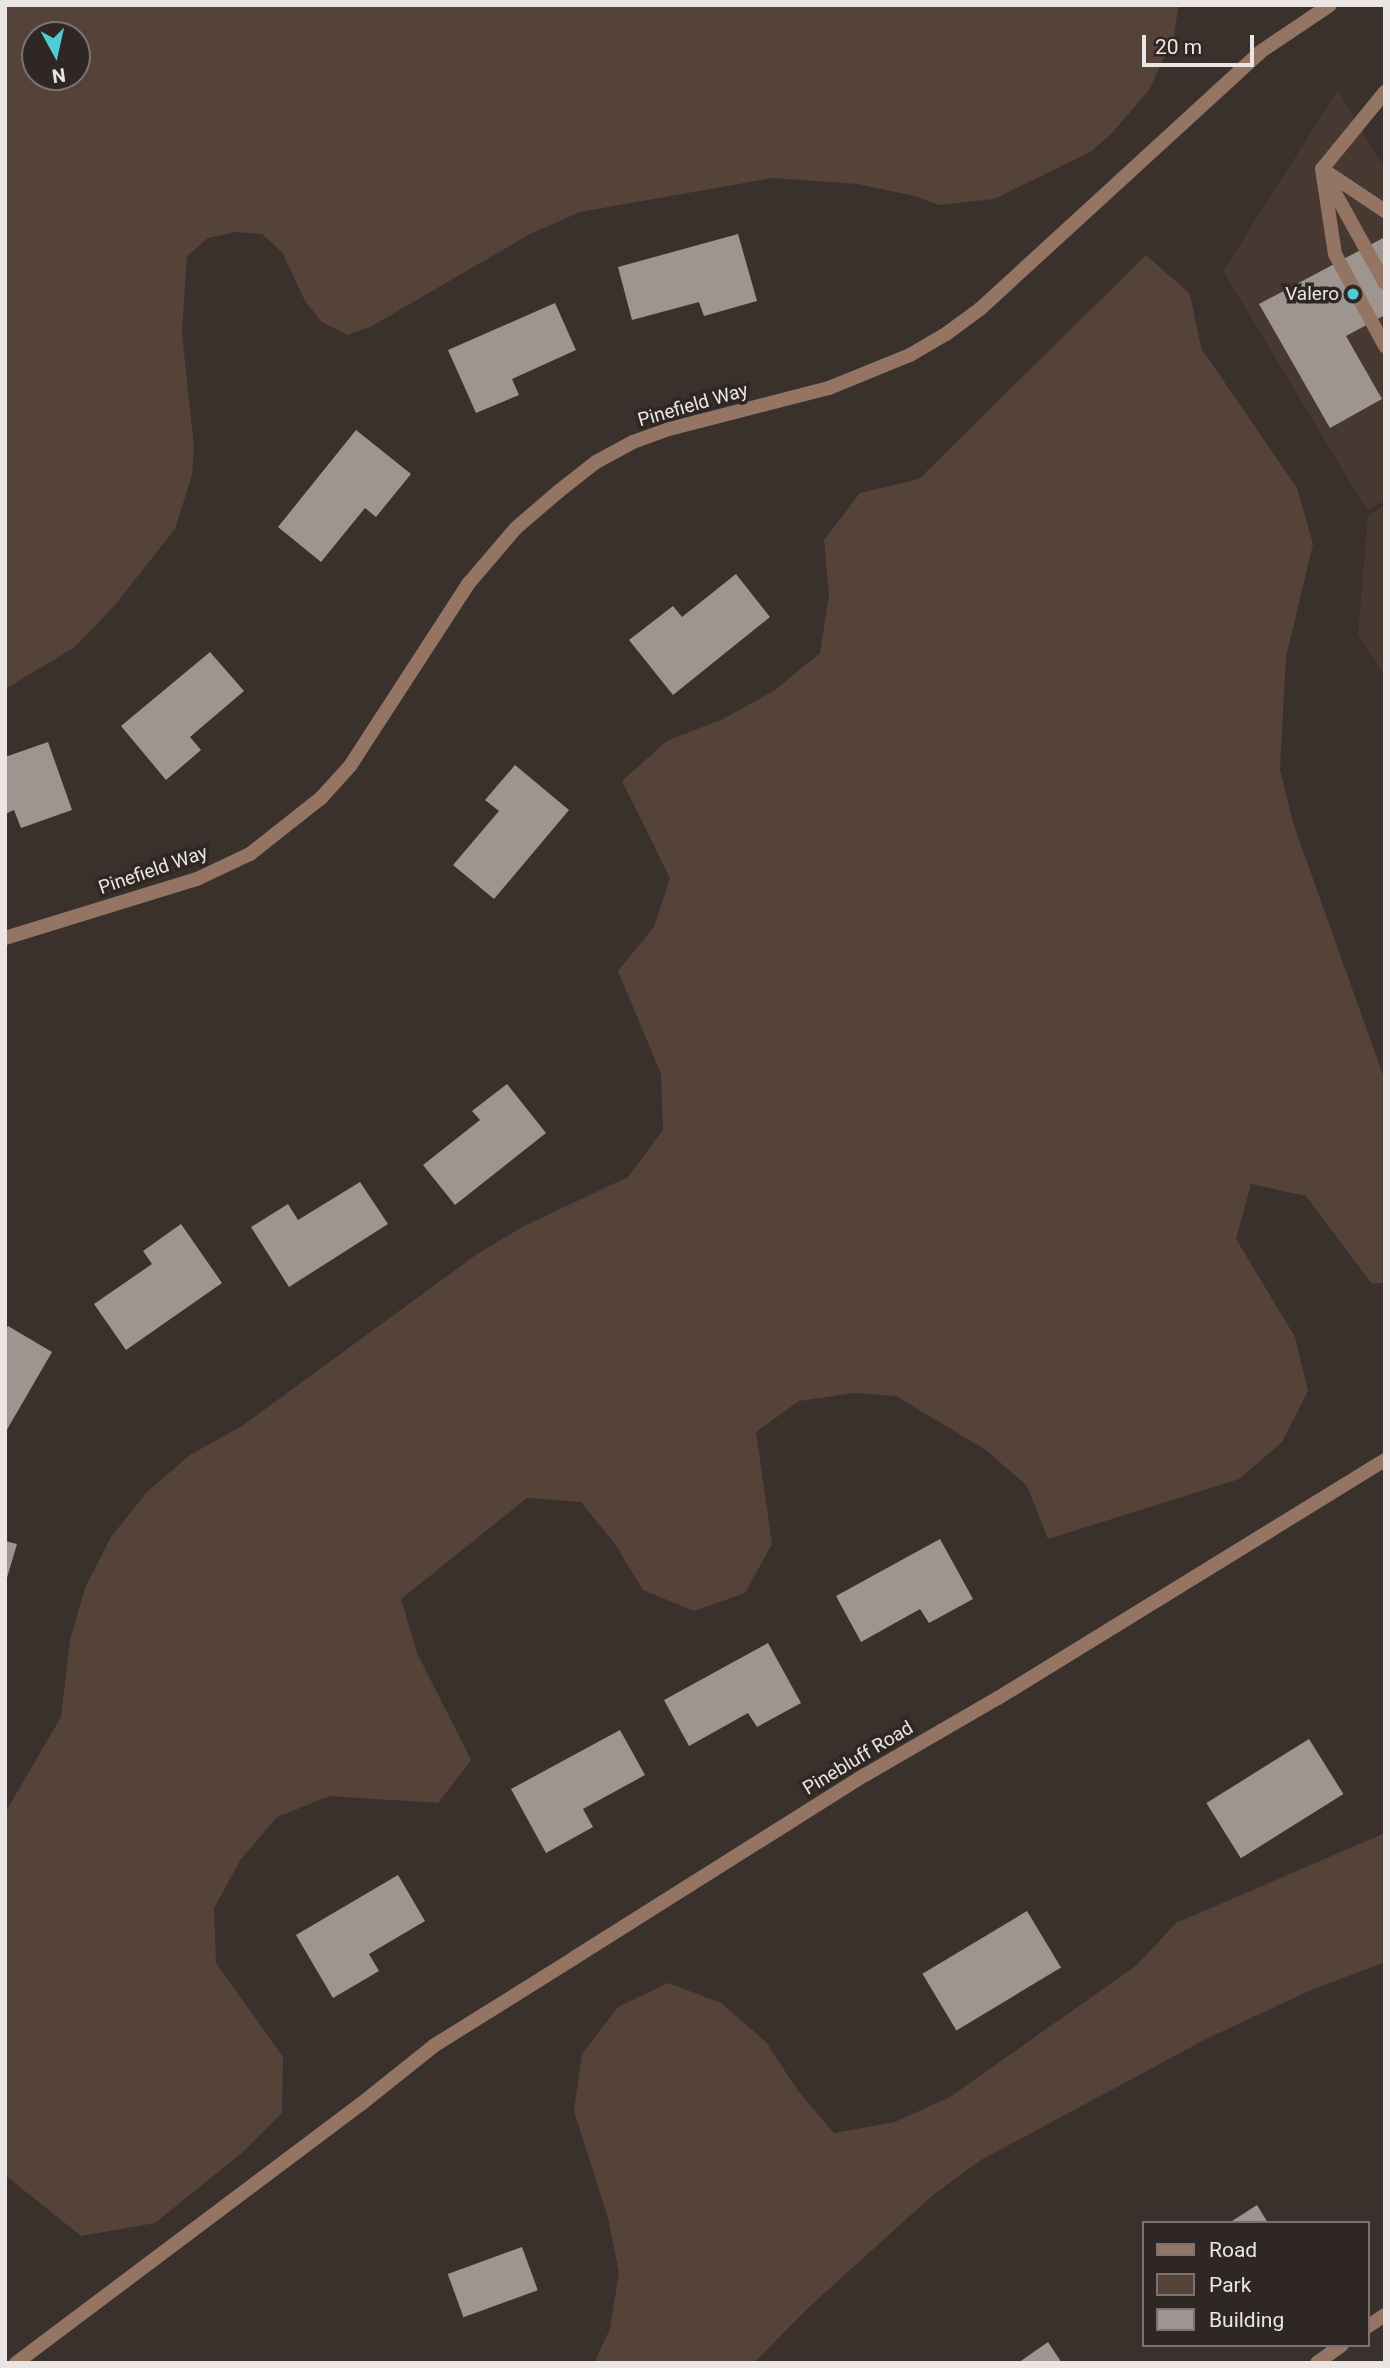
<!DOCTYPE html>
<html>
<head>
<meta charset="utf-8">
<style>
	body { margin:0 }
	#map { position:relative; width:1390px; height:2368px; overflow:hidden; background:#3a312d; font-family:Roboto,sans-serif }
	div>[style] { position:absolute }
	.built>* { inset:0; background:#473931 }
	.green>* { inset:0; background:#554339 }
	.building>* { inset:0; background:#9f9590; transform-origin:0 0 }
	.service>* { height:14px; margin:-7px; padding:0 7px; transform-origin:7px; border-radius:7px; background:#947463 }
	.minor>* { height:14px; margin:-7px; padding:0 7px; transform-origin:7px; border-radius:7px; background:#947463 }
	.dots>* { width:19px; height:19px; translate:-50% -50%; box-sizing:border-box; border:4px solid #2f2723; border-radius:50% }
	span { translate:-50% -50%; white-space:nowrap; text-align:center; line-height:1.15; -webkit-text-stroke:7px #2f2723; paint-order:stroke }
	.poi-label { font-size:19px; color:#ebe5e3 }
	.right { translate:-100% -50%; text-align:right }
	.street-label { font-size:19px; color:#ebe5e3 }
	.frame { position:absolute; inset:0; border:7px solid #ebe5e3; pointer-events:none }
	.legend { position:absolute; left:1142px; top:2221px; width:228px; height:126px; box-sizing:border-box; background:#2f2723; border:2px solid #7a7370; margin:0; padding:9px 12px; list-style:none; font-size:21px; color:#ebe5e3 }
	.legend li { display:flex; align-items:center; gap:14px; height:35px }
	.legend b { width:35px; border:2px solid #7a7370 }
	.north { position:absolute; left:21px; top:21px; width:70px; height:70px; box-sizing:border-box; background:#2f2723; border:2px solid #7a7370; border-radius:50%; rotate:172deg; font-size:19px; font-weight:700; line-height:28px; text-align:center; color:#ebe5e3 }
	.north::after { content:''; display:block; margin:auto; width:24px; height:32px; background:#51ccd2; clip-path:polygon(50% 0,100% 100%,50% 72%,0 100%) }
	.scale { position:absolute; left:1142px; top:35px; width:112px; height:32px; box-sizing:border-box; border:4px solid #ebe5e3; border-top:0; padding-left:9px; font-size:21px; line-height:24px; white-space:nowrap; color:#ebe5e3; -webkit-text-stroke:5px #2f2723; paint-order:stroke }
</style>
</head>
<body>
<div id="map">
	<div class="built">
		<i style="clip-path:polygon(1338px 90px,1385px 170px,1385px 500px,1367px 510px,1223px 271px)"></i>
		<i style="clip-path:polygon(1385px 506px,1385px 676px,1358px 635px,1368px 515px)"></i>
	</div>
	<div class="green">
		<i style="clip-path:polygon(evenodd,5px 5px,1178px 5px,1178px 8px,1174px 37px,1149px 90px,1112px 133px,1092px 151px,994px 199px,939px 205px,915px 196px,857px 184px,773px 178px,580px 212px,530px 234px,372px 326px,347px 335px,322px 322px,305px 301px,282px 252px,262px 234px,235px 232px,208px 238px,187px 256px,182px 333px,194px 447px,192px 475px,175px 529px,115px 605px,75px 647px,5px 689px,5px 5px,35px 35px,77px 35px,77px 77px,35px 77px,35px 35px)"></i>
		<i style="clip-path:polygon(1146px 255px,1190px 294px,1201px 348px,1297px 488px,1313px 544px,1286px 657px,1280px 769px,1293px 823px,1385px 1081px,1385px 1282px,1372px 1284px,1306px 1196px,1251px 1184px,1236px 1239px,1295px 1337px,1308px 1391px,1282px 1442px,1239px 1479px,1048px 1539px,1027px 1486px,986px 1450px,896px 1396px,854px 1393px,799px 1401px,756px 1432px,772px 1544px,745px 1593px,694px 1611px,643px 1590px,615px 1544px,581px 1502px,527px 1498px,401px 1599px,417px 1653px,471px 1760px,438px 1803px,330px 1796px,277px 1817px,241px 1859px,214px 1908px,216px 1963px,283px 2057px,282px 2113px,243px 2152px,155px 2223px,81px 2236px,5px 2175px,5px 1813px,61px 1717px,70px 1640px,85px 1588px,111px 1537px,147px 1492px,190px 1455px,242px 1426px,473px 1257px,522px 1227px,628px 1177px,663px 1130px,661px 1074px,618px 971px,654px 927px,670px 878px,622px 781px,667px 741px,723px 719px,775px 690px,820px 653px,829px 595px,824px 540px,860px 493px,919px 479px)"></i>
		<i style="clip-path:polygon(1385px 1833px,1385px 1962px,1309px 1991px,1206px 2039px,981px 2160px,933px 2195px,809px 2307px,754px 2363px,594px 2363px,610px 2329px,619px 2272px,608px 2218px,574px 2111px,582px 2054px,618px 2007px,668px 1983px,721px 2003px,766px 2042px,798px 2091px,834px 2133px,895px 2122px,950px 2097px,1137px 1965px,1176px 1923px)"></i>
	</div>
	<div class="building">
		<i style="clip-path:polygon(738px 234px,757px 301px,704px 316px,699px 302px,632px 320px,618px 267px)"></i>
		<i style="clip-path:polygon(1385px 237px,1385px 315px,1346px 336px,1382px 399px,1330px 428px,1259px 304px)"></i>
		<i style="clip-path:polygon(555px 303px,576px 350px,512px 379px,519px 395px,476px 413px,448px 350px)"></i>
		<i style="clip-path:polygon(356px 430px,411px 474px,376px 517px,365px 508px,321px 562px,278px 527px)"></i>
		<i style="clip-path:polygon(736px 574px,770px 617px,673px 695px,629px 640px,673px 606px,682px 617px)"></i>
		<i style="clip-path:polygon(210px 652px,244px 691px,190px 737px,201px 750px,166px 780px,121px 726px)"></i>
		<i style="clip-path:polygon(48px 742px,72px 810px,21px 828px,14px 810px,5px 814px,5px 757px)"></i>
		<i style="clip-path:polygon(515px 765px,569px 810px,494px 899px,453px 865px,499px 811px,485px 800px)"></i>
		<i style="clip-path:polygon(507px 1084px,546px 1133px,455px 1205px,423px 1165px,480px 1120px,472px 1111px)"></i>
		<i style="clip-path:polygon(360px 1182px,388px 1224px,289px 1287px,251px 1227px,288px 1204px,298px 1220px)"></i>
		<i style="clip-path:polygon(181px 1224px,222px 1283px,126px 1350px,94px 1304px,152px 1264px,143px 1251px)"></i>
		<i style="clip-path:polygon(8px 1326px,52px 1352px,5px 1433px,5px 1331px)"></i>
		<i style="clip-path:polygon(940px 1539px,973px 1599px,929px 1623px,920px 1609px,861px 1642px,836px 1596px)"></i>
		<i style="clip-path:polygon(5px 1541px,17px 1544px,6px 1581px,5px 1581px)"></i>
		<i style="clip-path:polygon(768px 1643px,801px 1703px,757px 1727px,748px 1713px,689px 1746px,664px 1700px)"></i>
		<i style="clip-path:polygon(620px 1730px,645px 1775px,583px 1809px,593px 1827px,546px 1853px,511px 1789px)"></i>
		<i style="left:1309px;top:1739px;width:65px;height:121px;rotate:58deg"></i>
		<i style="clip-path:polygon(398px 1875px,425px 1921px,369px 1954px,379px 1971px,333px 1998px,296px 1935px)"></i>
		<i style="left:1027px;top:1911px;width:66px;height:122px;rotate:59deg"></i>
		<i style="clip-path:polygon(1257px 2205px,1268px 2223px,1229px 2223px)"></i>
		<i style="left:522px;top:2247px;width:46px;height:79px;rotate:70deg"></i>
		<i style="clip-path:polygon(1048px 2342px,1062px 2363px,1018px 2363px)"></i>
	</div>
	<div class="service">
		<i style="left:1385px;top:92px;width:99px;rotate:129.3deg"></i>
		<i style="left:1322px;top:169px;width:76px;rotate:33.7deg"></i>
		<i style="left:1322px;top:169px;width:86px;rotate:81.3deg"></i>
		<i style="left:1335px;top:254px;width:105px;rotate:61.5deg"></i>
		<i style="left:1326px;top:177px;width:121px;rotate:60.9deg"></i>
		<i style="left:16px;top:2363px;width:431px;rotate:-36.9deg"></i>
	</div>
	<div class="minor">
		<i style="left:5px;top:938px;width:201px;rotate:-17.1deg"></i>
		<i style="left:197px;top:879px;width:59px;rotate:-25.3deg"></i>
		<i style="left:250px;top:854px;width:90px;rotate:-38.3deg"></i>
		<i style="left:321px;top:798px;width:43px;rotate:-47.8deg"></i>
		<i style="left:350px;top:766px;width:218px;rotate:-57deg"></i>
		<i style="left:469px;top:583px;width:72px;rotate:-49.5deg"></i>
		<i style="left:516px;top:528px;width:57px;rotate:-40.7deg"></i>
		<i style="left:559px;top:491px;width:47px;rotate:-38.1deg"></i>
		<i style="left:596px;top:462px;width:42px;rotate:-28.4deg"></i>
		<i style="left:633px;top:442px;width:38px;rotate:-20deg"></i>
		<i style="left:669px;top:429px;width:165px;rotate:-14.4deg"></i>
		<i style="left:829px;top:388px;width:87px;rotate:-22.2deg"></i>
		<i style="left:910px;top:355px;width:42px;rotate:-30.3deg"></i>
		<i style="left:946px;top:334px;width:42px;rotate:-36.3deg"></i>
		<i style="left:980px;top:309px;width:380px;rotate:-42.5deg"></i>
		<i style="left:1260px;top:52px;width:84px;rotate:-33.9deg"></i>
		<i style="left:361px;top:2104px;width:95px;rotate:-38.6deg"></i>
		<i style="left:435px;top:2045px;width:164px;rotate:-32deg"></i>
		<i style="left:574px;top:1958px;width:344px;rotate:-32.2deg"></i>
		<i style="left:865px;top:1775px;width:154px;rotate:-30.1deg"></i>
		<i style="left:998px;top:1698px;width:454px;rotate:-31.6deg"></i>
		<i style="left:1367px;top:2327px;width:22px;rotate:-34deg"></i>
		<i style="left:1317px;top:2363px;width:31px;rotate:-36deg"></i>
	</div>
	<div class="dots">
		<i style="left:1353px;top:294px;background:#51ccd2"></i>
	</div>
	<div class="poi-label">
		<span class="right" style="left:1339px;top:294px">Valero</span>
	</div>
	<div class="street-label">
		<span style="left:693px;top:405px;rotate:-16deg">Pinefield Way</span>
		<span style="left:153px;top:870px;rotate:-19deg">Pinefield Way</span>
		<span style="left:858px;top:1758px;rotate:-31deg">Pinebluff Road</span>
	</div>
	<div class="frame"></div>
	<ul class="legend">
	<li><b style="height:9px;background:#947463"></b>Road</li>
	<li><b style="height:19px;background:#554339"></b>Park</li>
	<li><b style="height:19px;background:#9f9590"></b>Building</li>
	</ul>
	<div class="north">N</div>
	<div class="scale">20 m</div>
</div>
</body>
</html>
